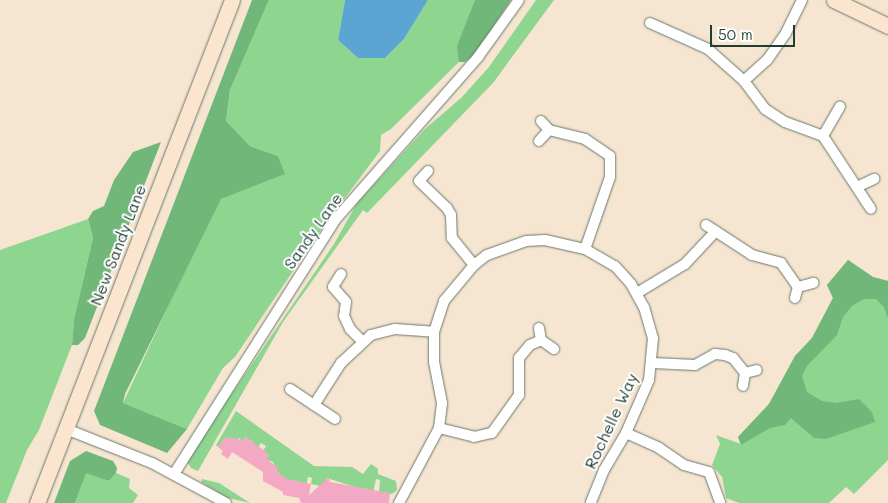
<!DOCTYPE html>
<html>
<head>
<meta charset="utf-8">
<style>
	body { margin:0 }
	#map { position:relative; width:888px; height:503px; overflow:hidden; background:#f6e6d1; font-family:Mali,sans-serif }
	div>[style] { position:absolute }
	.green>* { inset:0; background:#8ed690 }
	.forest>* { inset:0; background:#72b77a }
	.water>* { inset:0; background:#5aa5d2 }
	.building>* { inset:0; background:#f3a9c3 }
	.roads { filter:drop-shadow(0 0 1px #6a786b) drop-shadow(0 0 1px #6a786b) }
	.street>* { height:10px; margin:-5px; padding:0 5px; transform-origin:5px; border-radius:5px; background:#fff }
	.secondary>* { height:15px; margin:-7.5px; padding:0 7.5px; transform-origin:7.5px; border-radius:7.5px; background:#fbe5cf }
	span { translate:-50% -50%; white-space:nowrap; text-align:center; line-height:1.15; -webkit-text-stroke:4px #fff; paint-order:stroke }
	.street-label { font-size:16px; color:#1f3d34 }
	.scale { position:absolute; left:710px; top:25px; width:85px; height:22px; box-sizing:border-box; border:2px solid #1f3d34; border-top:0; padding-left:6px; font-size:15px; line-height:18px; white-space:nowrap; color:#1f3d34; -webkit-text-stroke:4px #fff; paint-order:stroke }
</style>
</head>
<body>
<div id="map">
	<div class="green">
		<i style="clip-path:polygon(269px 0,345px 0,338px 40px,358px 58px,385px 58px,404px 39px,428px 0,475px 0,459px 62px,391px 129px,381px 135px,380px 151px,318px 234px,235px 357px,223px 368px,187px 429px,123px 403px,212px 212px,221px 199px,235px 192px,278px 156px,250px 146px,226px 121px,230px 90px)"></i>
		<i style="clip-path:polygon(536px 0,554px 0,493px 83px,367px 213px,363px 210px,283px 322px,198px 471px,191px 468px,187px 462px,192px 452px,334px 244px,357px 203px,425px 129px,462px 97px,489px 67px)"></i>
		<i style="clip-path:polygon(88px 219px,93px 238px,74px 319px,72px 345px,39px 430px,27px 450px,6px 503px,0 503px,0 250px)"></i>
		<i style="clip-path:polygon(848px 260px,873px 277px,888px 281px,888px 460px,854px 494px,846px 487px,829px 503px,739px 503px,726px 498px,722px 477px,712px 465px,720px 444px,716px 435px,741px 444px,738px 437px,769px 404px,795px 356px,812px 338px,833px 298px,827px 285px)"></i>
		<i style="clip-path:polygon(236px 411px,314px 466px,352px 467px,363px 474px,371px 464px,378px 469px,378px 474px,396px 481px,397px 490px,392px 494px,379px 492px,380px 480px,376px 479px,373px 493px,327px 478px,324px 487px,311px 484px,312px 478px,308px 477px,306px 486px,280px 478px,273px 462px,266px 459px,269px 455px,263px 451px,266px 446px,261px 443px,254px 454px,249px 450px,254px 443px,245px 437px,241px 443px,240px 438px,233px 442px,226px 437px,218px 447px,216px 445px)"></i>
		<i style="clip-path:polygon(86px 472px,109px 481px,116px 473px,130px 479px,129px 488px,138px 495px,133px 503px,75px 503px)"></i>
		<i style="clip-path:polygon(202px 479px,219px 483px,250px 503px,228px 498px,201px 482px)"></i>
	</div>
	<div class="forest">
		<i style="clip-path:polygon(252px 0,269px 0,230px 90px,226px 121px,250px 146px,278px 156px,285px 174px,221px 199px,125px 394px,123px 403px,187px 429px,167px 453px,100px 425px,94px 411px)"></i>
		<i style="clip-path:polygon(475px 0,511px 0,475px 54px,465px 62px,459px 62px,457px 46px)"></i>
		<i style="clip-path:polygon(161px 142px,85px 338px,78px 345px,72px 345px,74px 319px,93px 238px,88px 219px,93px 211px,104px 206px,114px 180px,133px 152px)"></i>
		<i style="clip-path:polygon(848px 260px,873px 277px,888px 281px,888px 319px,884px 307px,876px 299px,864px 299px,852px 306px,843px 317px,837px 335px,807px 366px,802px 376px,807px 392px,822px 401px,836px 403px,859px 399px,872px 412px,875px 422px,826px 439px,814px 438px,791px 418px,785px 425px,770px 428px,741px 445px,738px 437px,769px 404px,795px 356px,812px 338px,833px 298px,827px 285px)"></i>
		<i style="clip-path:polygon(86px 451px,113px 461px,117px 468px,116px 473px,109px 481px,86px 473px,75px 503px,54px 503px,70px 461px)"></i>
	</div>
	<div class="water">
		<i style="clip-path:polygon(345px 0,428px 0,404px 39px,385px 58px,358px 58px,338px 40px)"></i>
	</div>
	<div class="building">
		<i style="clip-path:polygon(226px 437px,243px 440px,245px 437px,264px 450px,269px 455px,267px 459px,278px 468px,276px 471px,287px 479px,311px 484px,309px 495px,329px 477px,330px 482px,390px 493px,389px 503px,301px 503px,299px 498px,283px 495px,283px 492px,263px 481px,263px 472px,246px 461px,232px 452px,228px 459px,221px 454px,223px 451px,218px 447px)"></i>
	</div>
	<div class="roads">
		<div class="street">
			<i style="left:802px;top:0;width:37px;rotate:116deg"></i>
			<i style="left:786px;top:33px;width:33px;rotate:125deg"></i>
			<i style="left:767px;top:60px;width:31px;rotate:138deg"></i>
			<i style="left:744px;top:81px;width:35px;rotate:53deg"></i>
			<i style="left:765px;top:109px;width:24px;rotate:33deg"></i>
			<i style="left:785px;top:122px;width:40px;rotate:20.2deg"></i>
			<i style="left:823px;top:136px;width:87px;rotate:56.7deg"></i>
			<i style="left:650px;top:23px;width:64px;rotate:24.1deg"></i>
			<i style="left:708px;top:49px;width:48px;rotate:41.6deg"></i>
			<i style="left:541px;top:121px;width:12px;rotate:48deg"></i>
			<i style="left:549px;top:130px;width:37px;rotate:14deg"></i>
			<i style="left:585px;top:139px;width:30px;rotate:34deg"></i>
			<i style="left:610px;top:156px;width:21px;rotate:90deg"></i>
			<i style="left:610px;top:177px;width:76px;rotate:109.1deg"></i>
			<i style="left:823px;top:136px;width:34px;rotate:-60deg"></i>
			<i style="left:539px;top:141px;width:15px;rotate:-48deg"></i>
			<i style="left:428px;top:171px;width:13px;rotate:132deg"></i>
			<i style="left:419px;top:181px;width:39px;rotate:44deg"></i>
			<i style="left:447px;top:208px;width:8px;rotate:60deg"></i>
			<i style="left:451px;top:215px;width:23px;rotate:88deg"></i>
			<i style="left:452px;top:238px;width:35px;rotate:51deg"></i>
			<i style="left:859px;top:186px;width:17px;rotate:-25deg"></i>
			<i style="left:706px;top:225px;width:55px;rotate:33.1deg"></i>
			<i style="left:752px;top:255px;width:30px;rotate:15deg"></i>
			<i style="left:781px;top:263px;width:29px;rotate:55deg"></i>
			<i style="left:341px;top:274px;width:15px;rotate:122deg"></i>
			<i style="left:333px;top:287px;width:20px;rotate:49deg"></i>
			<i style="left:346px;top:302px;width:14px;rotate:98deg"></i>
			<i style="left:344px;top:316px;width:14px;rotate:65deg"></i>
			<i style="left:350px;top:329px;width:17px;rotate:45deg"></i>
			<i style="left:637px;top:293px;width:56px;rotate:-31.1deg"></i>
			<i style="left:685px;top:264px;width:45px;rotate:-46.8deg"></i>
			<i style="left:795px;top:298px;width:11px;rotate:-75deg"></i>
			<i style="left:798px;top:287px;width:16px;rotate:-15deg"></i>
			<i style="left:539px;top:328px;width:12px;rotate:81deg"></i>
			<i style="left:541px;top:340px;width:16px;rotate:35deg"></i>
			<i style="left:653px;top:363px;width:42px;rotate:2.7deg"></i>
			<i style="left:695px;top:365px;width:23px;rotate:-29deg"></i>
			<i style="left:715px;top:354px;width:10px;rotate:6deg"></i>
			<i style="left:725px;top:355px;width:9px;rotate:21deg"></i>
			<i style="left:733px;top:358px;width:19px;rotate:51deg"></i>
			<i style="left:745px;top:373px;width:13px;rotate:99deg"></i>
			<i style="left:745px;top:373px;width:12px;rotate:-14deg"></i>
			<i style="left:290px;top:389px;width:54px;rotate:33.7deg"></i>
			<i style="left:314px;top:405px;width:50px;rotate:-57.3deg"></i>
			<i style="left:341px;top:363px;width:41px;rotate:-43deg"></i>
			<i style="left:371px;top:335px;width:25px;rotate:-14deg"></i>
			<i style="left:395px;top:329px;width:39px;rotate:4deg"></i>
			<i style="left:439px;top:428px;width:36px;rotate:14deg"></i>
			<i style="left:474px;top:437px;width:18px;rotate:-13deg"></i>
			<i style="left:492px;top:433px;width:47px;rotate:-54.6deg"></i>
			<i style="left:519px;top:395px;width:37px;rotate:-90deg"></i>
			<i style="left:519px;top:358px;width:17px;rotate:-50deg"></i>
			<i style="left:530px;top:345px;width:12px;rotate:-24deg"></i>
			<i style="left:66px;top:429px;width:92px;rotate:21.6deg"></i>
			<i style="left:152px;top:463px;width:84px;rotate:28.4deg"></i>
			<i style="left:626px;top:433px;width:36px;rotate:24deg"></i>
			<i style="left:659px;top:448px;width:30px;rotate:34deg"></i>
			<i style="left:684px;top:465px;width:26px;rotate:16deg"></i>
			<i style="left:709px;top:472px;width:33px;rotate:70deg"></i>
			<i style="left:174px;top:474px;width:301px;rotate:-57.6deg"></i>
			<i style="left:335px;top:220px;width:217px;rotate:-48.7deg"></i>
			<i style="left:478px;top:57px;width:70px;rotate:-54.3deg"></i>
			<i style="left:399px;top:503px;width:85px;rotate:-61.9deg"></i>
			<i style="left:439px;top:428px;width:25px;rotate:-83deg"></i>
			<i style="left:442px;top:403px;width:42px;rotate:-101deg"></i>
			<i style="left:434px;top:362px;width:30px;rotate:-90deg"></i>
			<i style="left:434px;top:332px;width:33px;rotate:-72deg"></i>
			<i style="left:444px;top:301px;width:47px;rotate:-50.2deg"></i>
			<i style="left:474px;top:265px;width:16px;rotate:-38deg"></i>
			<i style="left:487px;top:255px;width:41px;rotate:-19.7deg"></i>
			<i style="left:526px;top:241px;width:19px;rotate:-3deg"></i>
			<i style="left:545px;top:240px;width:41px;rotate:12.7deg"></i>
			<i style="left:585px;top:249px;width:34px;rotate:30deg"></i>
			<i style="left:615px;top:266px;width:24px;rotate:48deg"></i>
			<i style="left:631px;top:284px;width:26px;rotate:61deg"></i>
			<i style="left:644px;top:307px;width:32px;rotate:74deg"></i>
			<i style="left:653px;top:338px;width:42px;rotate:95.4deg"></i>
			<i style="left:649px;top:380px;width:58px;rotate:113.5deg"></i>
			<i style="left:626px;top:433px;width:43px;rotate:120.7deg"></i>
			<i style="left:604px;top:470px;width:35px;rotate:112deg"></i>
		</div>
		<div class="secondary">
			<i style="left:834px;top:0;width:60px;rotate:25.7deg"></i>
			<i style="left:37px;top:503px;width:539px;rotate:-68.81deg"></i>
		</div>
	</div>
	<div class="street-label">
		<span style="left:313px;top:231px;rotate:-55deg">Sandy Lane</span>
		<span style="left:118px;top:245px;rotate:-69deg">New Sandy Lane</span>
		<span style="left:611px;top:421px;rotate:-65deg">Rochelle Way</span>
	</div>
	<div class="scale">50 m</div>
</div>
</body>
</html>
